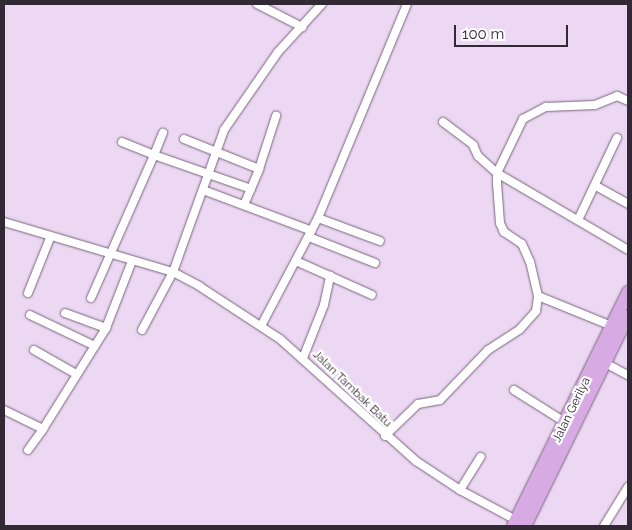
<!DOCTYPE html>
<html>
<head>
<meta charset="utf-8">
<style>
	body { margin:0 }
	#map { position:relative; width:632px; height:530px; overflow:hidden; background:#edd8f3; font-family:Raleway,sans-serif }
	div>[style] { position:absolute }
	.roads { filter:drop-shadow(0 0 1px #77657c) drop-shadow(0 0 1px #77657c) }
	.minor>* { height:8px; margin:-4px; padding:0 4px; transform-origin:4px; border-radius:4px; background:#fff }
	.trunk>* { height:12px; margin:-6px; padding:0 6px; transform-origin:6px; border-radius:6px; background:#d7aae3 }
	span { translate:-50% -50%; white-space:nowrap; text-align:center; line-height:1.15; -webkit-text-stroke:4.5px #fff; paint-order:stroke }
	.street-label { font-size:12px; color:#312933 }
	.frame { position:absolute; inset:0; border:5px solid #312933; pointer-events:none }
	.scale { position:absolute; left:454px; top:25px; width:114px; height:22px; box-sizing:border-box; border:2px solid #312933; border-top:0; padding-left:6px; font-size:15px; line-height:18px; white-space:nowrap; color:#312933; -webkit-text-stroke:4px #fff; paint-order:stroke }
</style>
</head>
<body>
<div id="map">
	<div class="roads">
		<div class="minor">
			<i style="left:257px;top:4px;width:51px;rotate:27.1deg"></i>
			<i style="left:443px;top:122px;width:38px;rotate:37deg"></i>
			<i style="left:473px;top:145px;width:12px;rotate:66deg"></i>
			<i style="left:478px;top:156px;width:25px;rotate:42deg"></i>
			<i style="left:497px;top:173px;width:152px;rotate:30.4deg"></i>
			<i style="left:184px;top:139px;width:81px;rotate:21.8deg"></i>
			<i style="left:259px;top:169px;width:56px;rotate:-72.2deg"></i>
			<i style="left:122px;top:142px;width:35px;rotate:22deg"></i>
			<i style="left:154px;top:155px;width:24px;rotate:-68deg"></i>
			<i style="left:596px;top:186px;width:37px;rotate:29deg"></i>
			<i style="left:203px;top:190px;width:116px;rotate:20.6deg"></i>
			<i style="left:244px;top:205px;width:39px;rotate:-67deg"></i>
			<i style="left:318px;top:218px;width:66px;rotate:20.4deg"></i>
			<i style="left:578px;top:220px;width:91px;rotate:-64.6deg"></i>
			<i style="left:4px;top:222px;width:176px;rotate:16.5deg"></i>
			<i style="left:173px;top:272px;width:30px;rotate:28deg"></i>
			<i style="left:199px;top:286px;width:97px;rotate:33.2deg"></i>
			<i style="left:280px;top:339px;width:183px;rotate:41.9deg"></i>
			<i style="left:416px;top:461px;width:53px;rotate:33.4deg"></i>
			<i style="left:460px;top:490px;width:64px;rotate:28.2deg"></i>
			<i style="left:309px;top:237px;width:71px;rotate:21.5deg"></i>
			<i style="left:296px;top:261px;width:83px;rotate:24.1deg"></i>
			<i style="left:28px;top:293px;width:59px;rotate:-68.2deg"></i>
			<i style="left:538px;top:296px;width:80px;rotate:22.1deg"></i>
			<i style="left:91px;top:298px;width:156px;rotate:-66.2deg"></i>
			<i style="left:154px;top:155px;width:103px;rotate:19.3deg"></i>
			<i style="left:65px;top:313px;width:44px;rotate:20.1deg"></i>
			<i style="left:30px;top:315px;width:72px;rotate:25.5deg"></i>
			<i style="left:261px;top:326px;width:122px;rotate:-62.2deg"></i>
			<i style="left:318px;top:218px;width:232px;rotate:-67.4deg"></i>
			<i style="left:142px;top:330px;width:66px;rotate:-61.9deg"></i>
			<i style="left:173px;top:272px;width:151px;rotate:-70.2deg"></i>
			<i style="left:224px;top:130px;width:95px;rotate:-55.3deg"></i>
			<i style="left:278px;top:52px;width:65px;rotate:-47.5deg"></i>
			<i style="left:34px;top:350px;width:48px;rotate:29.7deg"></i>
			<i style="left:303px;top:358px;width:57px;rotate:-68.4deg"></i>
			<i style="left:324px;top:305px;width:30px;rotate:-78deg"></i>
			<i style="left:605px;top:363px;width:26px;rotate:28deg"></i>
			<i style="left:514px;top:390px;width:62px;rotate:32.4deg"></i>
			<i style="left:4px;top:410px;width:43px;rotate:26deg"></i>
			<i style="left:43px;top:429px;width:119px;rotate:-58deg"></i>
			<i style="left:106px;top:328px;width:72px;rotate:-68.8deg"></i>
			<i style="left:385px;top:436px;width:46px;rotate:-44.1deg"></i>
			<i style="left:418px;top:404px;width:22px;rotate:-10deg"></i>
			<i style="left:440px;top:400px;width:69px;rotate:-46.2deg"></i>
			<i style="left:488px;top:350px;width:38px;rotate:-33deg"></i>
			<i style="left:520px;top:329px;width:24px;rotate:-48deg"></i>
			<i style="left:536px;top:311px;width:15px;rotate:-82deg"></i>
			<i style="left:538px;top:296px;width:35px;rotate:-103deg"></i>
			<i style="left:530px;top:262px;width:20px;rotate:-114deg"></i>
			<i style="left:522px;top:244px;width:22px;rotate:-146deg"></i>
			<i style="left:504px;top:232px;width:10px;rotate:-114deg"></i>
			<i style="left:500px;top:223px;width:40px;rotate:-94.3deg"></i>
			<i style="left:497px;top:183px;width:10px;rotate:-90deg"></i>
			<i style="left:497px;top:173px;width:60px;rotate:-64.3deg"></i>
			<i style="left:523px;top:119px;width:26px;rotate:-28deg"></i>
			<i style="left:546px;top:107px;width:49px;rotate:-2.3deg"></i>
			<i style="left:595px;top:105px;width:24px;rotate:-22deg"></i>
			<i style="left:617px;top:96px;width:12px;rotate:24deg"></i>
			<i style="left:28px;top:450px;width:26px;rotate:-54deg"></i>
			<i style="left:460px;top:490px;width:39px;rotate:-58deg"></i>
			<i style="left:604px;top:526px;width:46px;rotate:-58.4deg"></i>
		</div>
		<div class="trunk">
			<i style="left:513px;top:526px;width:261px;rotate:-63.8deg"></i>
			<i style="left:525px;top:526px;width:234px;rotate:-63.9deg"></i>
		</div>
	</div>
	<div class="street-label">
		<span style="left:352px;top:389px;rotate:44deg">Jalan Tambak Batu</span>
		<span style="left:572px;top:410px;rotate:-64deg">Jalan Gerilya</span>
	</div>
	<div class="frame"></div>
	<div class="scale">100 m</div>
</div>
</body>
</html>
